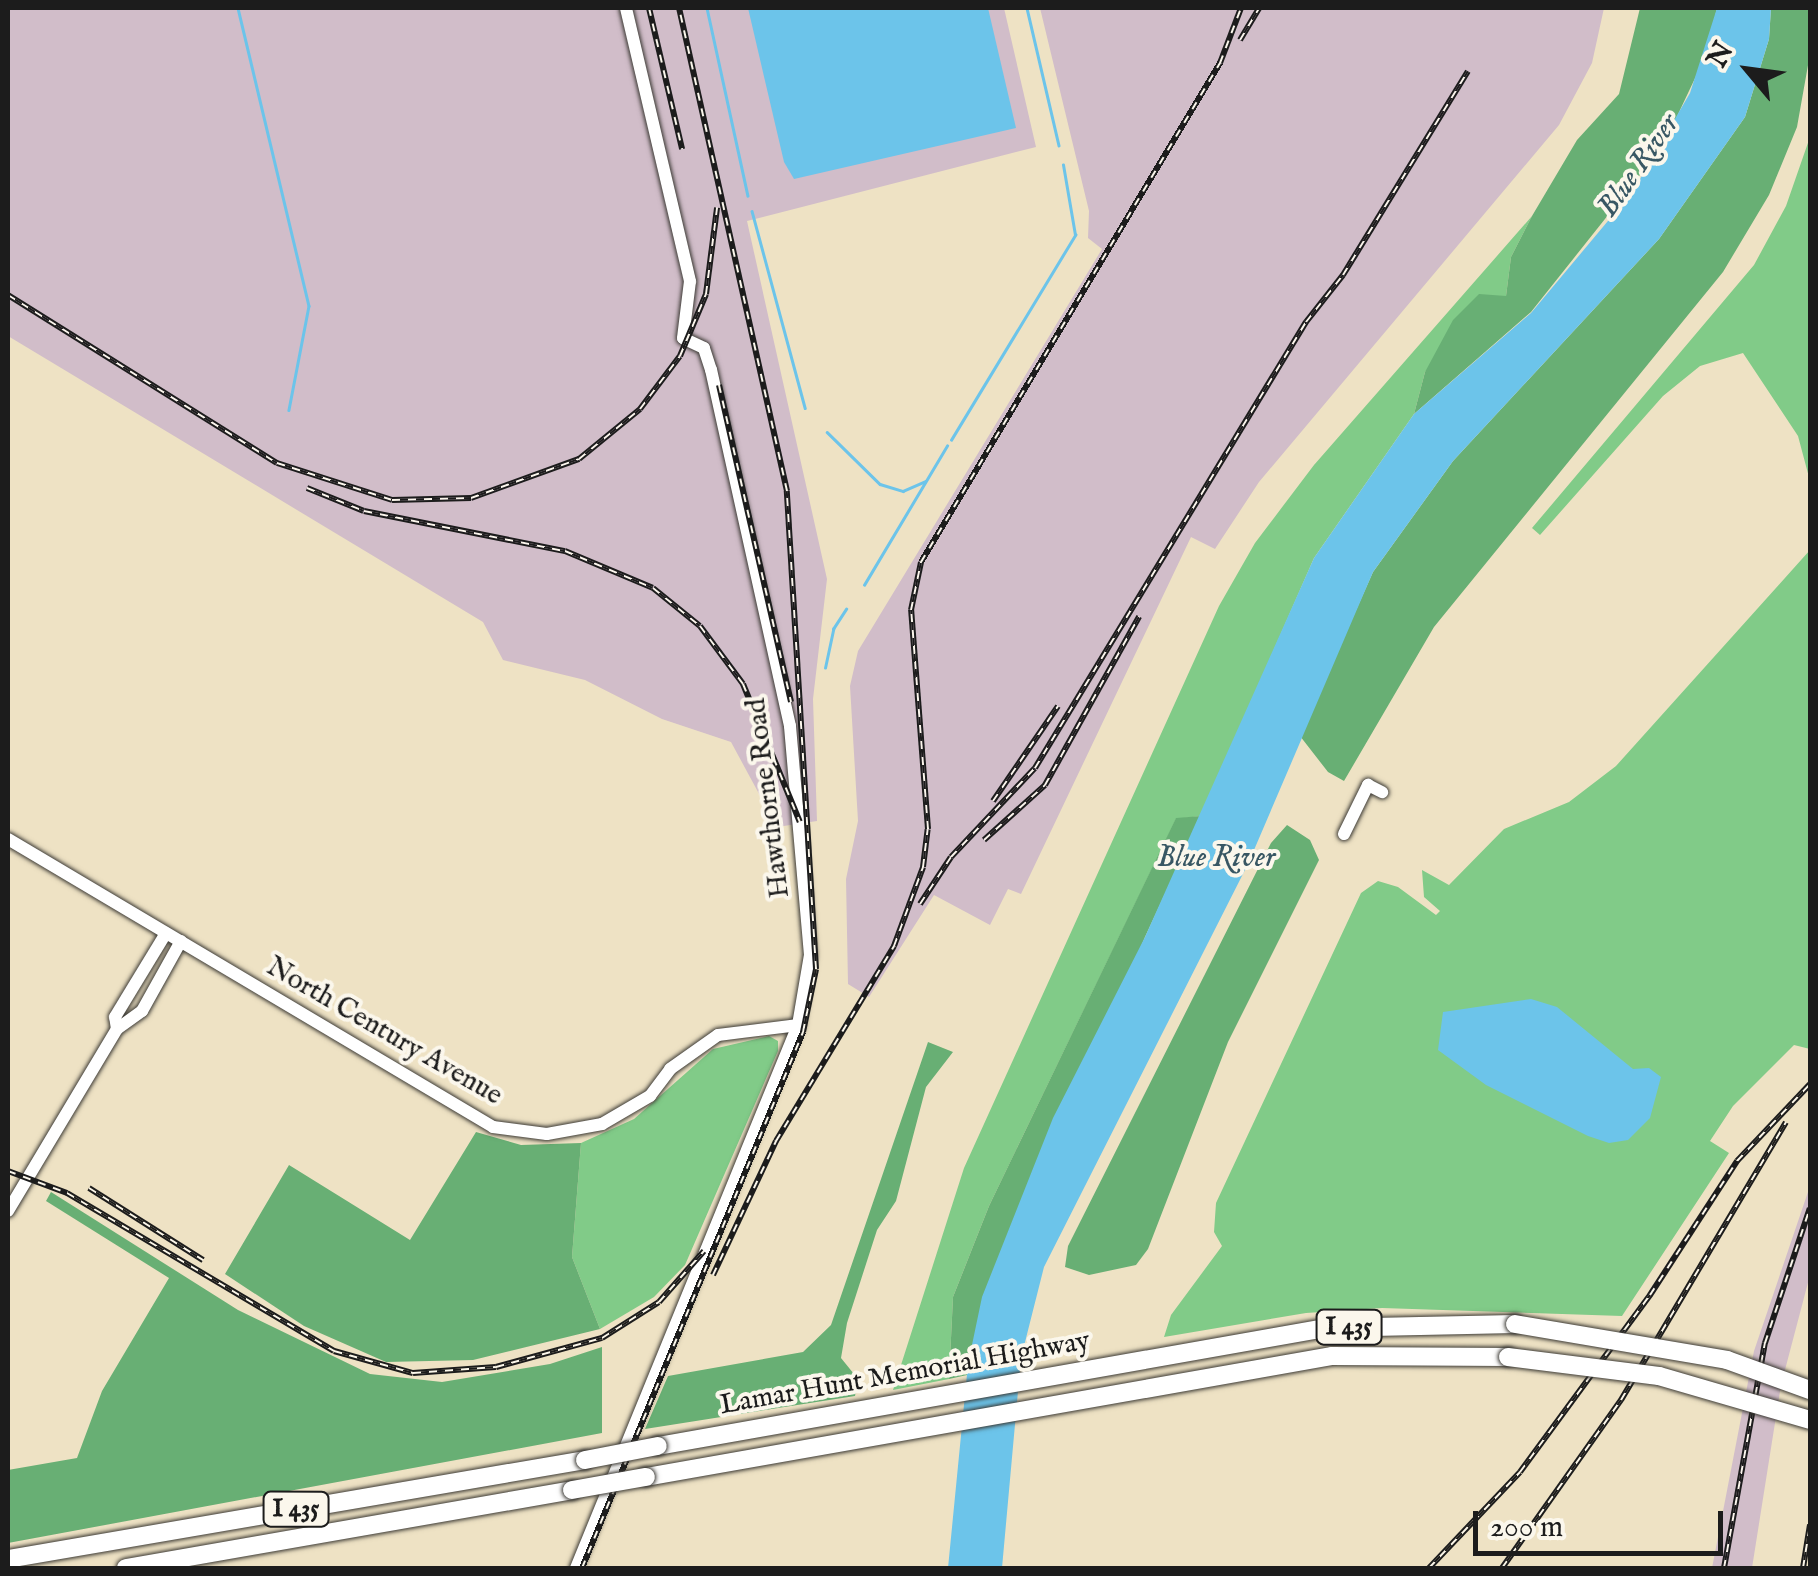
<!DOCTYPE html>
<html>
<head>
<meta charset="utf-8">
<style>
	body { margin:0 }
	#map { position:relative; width:1818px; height:1576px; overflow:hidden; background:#eee2c4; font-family:"IM FELL English",serif }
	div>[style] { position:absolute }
	.industrial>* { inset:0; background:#d1bdc9 }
	.green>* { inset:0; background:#81cb88 }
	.forest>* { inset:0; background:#68af74 }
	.water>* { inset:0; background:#6cc4ea }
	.stream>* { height:2.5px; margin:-1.25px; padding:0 1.25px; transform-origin:1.25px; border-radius:1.25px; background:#6cc4ea }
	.roads { filter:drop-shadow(0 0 2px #3c3a35) drop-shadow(0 0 2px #3c3a35) }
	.minor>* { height:12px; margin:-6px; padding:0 6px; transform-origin:6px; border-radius:6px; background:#fff }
	.highway>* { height:18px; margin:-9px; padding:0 9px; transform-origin:9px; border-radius:9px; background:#fff }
	.rail>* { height:6px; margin-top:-3px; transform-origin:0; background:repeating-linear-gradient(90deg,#fbf7ec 0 8px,#1c1c1c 0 16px); box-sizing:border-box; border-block:2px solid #1c1c1c }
	.bridges { filter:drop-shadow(0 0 2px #3c3a35) drop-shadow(0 0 2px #3c3a35) }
	.highway-bridge>* { height:18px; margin:-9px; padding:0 9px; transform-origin:9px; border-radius:9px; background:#fff }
	span { translate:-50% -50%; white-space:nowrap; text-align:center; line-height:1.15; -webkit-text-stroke:8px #fbf7ec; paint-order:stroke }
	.shield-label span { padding:2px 8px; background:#fbf7ec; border:2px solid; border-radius:8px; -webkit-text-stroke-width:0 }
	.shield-label { font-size:25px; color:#1c1c1c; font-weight:700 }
	.street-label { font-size:28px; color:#1c1c1c }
	.water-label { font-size:30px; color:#385764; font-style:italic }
	.frame { position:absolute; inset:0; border:10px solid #1c1c1c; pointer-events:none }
	.north { position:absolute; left:1698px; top:20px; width:100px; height:100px; -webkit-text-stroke:8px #fbf7ec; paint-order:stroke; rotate:299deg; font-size:28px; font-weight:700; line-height:40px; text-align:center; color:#1c1c1c }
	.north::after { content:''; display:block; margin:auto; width:35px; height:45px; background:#1c1c1c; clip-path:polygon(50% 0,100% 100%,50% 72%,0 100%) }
	.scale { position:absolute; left:1473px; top:1511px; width:250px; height:45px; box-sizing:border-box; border:5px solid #1c1c1c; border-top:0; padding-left:12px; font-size:30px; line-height:35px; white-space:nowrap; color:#1c1c1c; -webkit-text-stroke:8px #fbf7ec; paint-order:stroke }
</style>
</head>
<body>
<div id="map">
	<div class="industrial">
		<i style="clip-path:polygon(8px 8px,1004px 8px,1036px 147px,747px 221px,827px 579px,813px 699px,817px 821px,777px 827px,731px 742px,662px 719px,585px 680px,503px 660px,483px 622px,8px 336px)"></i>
		<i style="clip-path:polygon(1040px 8px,1604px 8px,1592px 63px,1559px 125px,1259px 482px,1215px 549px,1191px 537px,1021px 894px,1008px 889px,990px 925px,934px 895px,869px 997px,848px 984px,846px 879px,858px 821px,850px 686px,858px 651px,1102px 249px,1088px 238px,1089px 211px)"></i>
		<i style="clip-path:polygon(1810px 1186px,1810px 1275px,1781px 1385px,1752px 1568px,1712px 1568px,1754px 1351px)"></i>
	</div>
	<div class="green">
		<i style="clip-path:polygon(1810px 137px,1810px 481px,1798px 436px,1743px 353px,1700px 366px,1663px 396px,1540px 535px,1532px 528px,1754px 265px,1786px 206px)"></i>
		<i style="clip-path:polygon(1532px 216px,1511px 257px,1506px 296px,1425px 372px,1414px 414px,1314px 558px,1201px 816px,1176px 819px,989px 1206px,953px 1297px,949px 1379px,893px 1390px,964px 1168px,1219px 606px,1255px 543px,1314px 465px)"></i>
		<i style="clip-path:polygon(1810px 550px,1810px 1049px,1794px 1045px,1733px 1106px,1710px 1141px,1729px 1153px,1622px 1316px,1382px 1308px,1306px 1313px,1164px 1337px,1171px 1315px,1222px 1246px,1214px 1232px,1216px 1203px,1361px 893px,1378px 881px,1398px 887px,1436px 915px,1440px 911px,1424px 897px,1422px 870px,1449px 885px,1504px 829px,1569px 802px,1616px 766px)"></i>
		<i style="clip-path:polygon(769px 1036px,778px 1041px,778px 1051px,685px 1265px,654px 1297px,600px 1329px,572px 1257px,581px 1143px,634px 1119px,713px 1049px)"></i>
	</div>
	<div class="forest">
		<i style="clip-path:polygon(1640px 8px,1717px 8px,1706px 55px,1663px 146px,1531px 312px,1414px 414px,1425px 372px,1453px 320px,1479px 294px,1506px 296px,1511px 257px,1532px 216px,1577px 140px,1619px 94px)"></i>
		<i style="clip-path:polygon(1771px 8px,1810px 8px,1810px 54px,1797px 127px,1769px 195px,1723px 272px,1434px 627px,1344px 781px,1328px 772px,1300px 736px,1373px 572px,1453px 461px,1659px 239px,1745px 117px,1769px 39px)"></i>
		<i style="clip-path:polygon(1201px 816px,1145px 937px,967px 1375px,949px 1379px,953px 1297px,989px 1206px,1176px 818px)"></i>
		<i style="clip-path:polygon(1287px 825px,1310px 840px,1319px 860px,1228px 1042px,1148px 1249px,1136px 1265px,1089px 1275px,1065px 1267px,1068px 1246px,1271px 843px)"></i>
		<i style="clip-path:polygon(928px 1042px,953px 1052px,926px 1087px,896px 1201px,877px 1230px,847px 1323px,841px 1358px,858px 1379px,855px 1396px,645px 1429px,668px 1376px,803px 1352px,831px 1325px)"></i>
		<i style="clip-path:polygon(476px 1132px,521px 1145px,581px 1143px,572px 1257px,600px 1329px,473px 1360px,386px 1362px,304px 1326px,225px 1274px,289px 1165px,410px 1240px)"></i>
		<i style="clip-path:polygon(51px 1192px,238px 1310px,370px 1374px,442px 1382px,550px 1364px,602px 1347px,602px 1433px,8px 1543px,8px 1470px,77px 1458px,102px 1391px,169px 1278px,46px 1201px)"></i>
	</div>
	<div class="water">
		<i style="clip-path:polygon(748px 8px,988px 8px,1016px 128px,794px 179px,784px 162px)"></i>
		<i style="clip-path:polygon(1717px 8px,1771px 8px,1769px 39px,1745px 117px,1659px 239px,1453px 461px,1373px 572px,1248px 864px,1044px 1267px,1021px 1358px,1002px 1568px,948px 1568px,968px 1364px,982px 1297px,1053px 1118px,1145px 937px,1314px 558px,1414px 414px,1531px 313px,1633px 191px,1690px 93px)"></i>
		<i style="clip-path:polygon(1531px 999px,1557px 1007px,1633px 1069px,1649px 1068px,1661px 1077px,1650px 1118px,1628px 1140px,1609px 1143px,1588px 1136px,1486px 1085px,1438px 1050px,1443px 1012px)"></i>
	</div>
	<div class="stream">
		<i style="left:238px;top:8px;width:306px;rotate:76.6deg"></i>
		<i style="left:309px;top:306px;width:106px;rotate:100.9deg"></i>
		<i style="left:707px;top:8px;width:192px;rotate:77.7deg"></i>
		<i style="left:1027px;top:8px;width:141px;rotate:76.9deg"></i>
		<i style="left:752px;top:211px;width:204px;rotate:74.9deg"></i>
		<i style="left:827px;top:432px;width:74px;rotate:44.5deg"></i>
		<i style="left:880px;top:484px;width:24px;rotate:17deg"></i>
		<i style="left:903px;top:491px;width:24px;rotate:-24deg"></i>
		<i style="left:951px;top:440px;width:240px;rotate:-58.8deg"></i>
		<i style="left:1075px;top:235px;width:71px;rotate:-99.7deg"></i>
		<i style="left:864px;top:585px;width:162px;rotate:-59.2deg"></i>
		<i style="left:825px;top:668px;width:40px;rotate:-78deg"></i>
		<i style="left:833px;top:629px;width:24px;rotate:-57deg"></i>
	</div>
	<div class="roads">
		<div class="minor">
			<i style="left:1344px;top:834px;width:55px;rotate:-63.9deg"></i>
			<i style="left:1368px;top:785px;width:16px;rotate:27deg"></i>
			<i style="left:8px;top:839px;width:564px;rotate:30.7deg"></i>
			<i style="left:493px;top:1127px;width:54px;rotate:7.4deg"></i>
			<i style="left:547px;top:1134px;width:56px;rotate:-10.3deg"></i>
			<i style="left:602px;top:1124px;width:56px;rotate:-30.3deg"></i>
			<i style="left:650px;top:1096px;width:34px;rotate:-53deg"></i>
			<i style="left:670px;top:1069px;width:59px;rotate:-35.3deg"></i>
			<i style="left:718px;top:1035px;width:81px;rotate:-7.1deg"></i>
			<i style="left:117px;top:1029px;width:31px;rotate:-36deg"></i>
			<i style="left:142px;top:1011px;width:80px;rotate:-60.9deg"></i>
			<i style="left:8px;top:1211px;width:212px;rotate:-59.1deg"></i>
			<i style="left:117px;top:1029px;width:12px;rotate:-99deg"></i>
			<i style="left:115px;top:1017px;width:98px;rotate:-58.7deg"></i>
			<i style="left:576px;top:1568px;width:587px;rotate:-67.76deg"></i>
			<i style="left:798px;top:1025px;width:71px;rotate:-80.3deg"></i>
			<i style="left:810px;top:955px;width:230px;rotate:-95deg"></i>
			<i style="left:790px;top:726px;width:365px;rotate:-102.5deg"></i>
			<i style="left:711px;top:370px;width:23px;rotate:-108deg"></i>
			<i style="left:704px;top:348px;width:23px;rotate:-155deg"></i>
			<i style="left:683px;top:338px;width:57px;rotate:-83deg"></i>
			<i style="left:690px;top:281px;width:280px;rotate:-103.2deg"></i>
		</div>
		<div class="highway">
			<i style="left:658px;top:1446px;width:677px;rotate:-10.03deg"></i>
			<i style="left:1325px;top:1328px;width:190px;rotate:-1.2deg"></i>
			<i style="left:646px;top:1477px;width:697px;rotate:-10deg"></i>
			<i style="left:1332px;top:1356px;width:176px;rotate:0.3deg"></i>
			<i style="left:8px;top:1559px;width:585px;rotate:-9.74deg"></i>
			<i style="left:126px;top:1568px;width:453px;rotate:-9.9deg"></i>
		</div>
	</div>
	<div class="rail">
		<i style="left:649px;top:8px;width:145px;rotate:76.8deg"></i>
		<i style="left:1240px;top:40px;width:37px;rotate:-59deg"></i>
		<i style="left:8px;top:295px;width:317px;rotate:32deg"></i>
		<i style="left:277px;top:463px;width:121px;rotate:17.8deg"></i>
		<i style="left:392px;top:500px;width:79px;rotate:-1.5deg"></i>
		<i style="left:471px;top:498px;width:115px;rotate:-19.9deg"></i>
		<i style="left:579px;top:459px;width:79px;rotate:-39.3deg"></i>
		<i style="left:640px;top:409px;width:66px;rotate:-53deg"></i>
		<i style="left:680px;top:356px;width:67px;rotate:-67.2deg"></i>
		<i style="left:706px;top:294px;width:87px;rotate:-82.7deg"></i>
		<i style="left:719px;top:385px;width:325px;rotate:77.2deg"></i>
		<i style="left:307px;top:488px;width:61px;rotate:22deg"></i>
		<i style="left:364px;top:511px;width:205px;rotate:11.3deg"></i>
		<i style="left:565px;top:551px;width:95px;rotate:22.8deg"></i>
		<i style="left:653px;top:588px;width:60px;rotate:39deg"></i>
		<i style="left:700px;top:626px;width:72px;rotate:53.4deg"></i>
		<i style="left:743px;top:684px;width:149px;rotate:67.6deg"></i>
		<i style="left:993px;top:801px;width:115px;rotate:-55.6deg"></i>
		<i style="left:984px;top:840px;width:82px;rotate:-42deg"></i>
		<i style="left:1045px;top:785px;width:193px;rotate:-60.8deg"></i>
		<i style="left:920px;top:904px;width:56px;rotate:-56.6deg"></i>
		<i style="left:951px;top:857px;width:122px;rotate:-46.7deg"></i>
		<i style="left:1035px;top:768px;width:522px;rotate:-58.72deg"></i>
		<i style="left:1306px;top:322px;width:60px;rotate:-51.8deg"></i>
		<i style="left:1343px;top:275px;width:239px;rotate:-58.5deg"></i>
		<i style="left:8px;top:1171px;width:63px;rotate:20.4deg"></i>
		<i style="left:67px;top:1193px;width:310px;rotate:30.6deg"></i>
		<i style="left:334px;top:1351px;width:82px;rotate:15.6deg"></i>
		<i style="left:413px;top:1373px;width:83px;rotate:-4.1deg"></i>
		<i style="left:496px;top:1367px;width:110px;rotate:-15.3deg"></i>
		<i style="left:602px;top:1338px;width:67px;rotate:-32.3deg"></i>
		<i style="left:659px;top:1302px;width:68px;rotate:-48.6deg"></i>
		<i style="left:89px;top:1188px;width:135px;rotate:32.3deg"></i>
		<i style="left:713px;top:1275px;width:148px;rotate:-64.8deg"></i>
		<i style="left:776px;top:1141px;width:228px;rotate:-58.8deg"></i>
		<i style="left:894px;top:946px;width:84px;rotate:-69.8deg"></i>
		<i style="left:923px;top:867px;width:38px;rotate:-83deg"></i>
		<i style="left:928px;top:829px;width:220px;rotate:-94.4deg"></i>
		<i style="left:911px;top:610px;width:49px;rotate:-78.2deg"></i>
		<i style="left:921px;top:562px;width:582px;rotate:-59.07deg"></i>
		<i style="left:1220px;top:63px;width:59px;rotate:-69.1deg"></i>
		<i style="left:582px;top:1568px;width:580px;rotate:-67.59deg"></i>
		<i style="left:803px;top:1032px;width:64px;rotate:-78.3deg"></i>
		<i style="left:816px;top:969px;width:479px;rotate:-93.5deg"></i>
		<i style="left:787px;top:491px;width:495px;rotate:-102.6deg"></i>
		<i style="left:1429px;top:1568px;width:132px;rotate:-46.5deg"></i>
		<i style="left:1520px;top:1472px;width:220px;rotate:-53.7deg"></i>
		<i style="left:1650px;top:1295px;width:160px;rotate:-57deg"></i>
		<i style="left:1737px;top:1161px;width:106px;rotate:-46.5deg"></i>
		<i style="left:1502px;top:1568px;width:206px;rotate:-54.7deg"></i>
		<i style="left:1621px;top:1400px;width:323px;rotate:-59.3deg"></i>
		<i style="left:1724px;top:1568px;width:229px;rotate:-79.7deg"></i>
		<i style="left:1765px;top:1343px;width:142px;rotate:-71.6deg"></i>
		<i style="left:1803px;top:1568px;width:44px;rotate:-80.8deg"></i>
	</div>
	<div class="bridges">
		<div class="highway-bridge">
			<i style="left:1515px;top:1324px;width:215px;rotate:9.6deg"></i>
			<i style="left:1727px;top:1360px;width:88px;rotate:19.9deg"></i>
			<i style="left:1508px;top:1357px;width:152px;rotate:7.2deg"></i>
			<i style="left:1659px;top:1376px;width:157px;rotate:16.2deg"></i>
			<i style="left:585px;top:1460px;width:74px;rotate:-10.9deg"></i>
			<i style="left:572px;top:1490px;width:75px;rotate:-10deg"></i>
		</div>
	</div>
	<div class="shield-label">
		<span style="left:1349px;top:1327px">I 435</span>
		<span style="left:296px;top:1509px">I 435</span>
	</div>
	<div class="street-label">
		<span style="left:769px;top:798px;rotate:-97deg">Hawthorne Road</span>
		<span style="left:384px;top:1032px;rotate:30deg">North Century Avenue</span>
		<span style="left:905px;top:1374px;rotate:-10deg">Lamar Hunt Memorial Highway</span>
	</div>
	<div class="water-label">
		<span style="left:1639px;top:166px;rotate:-55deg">Blue River</span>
		<span style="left:1216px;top:858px">Blue River</span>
	</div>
	<div class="frame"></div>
	<div class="north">N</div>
	<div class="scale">200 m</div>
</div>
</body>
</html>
